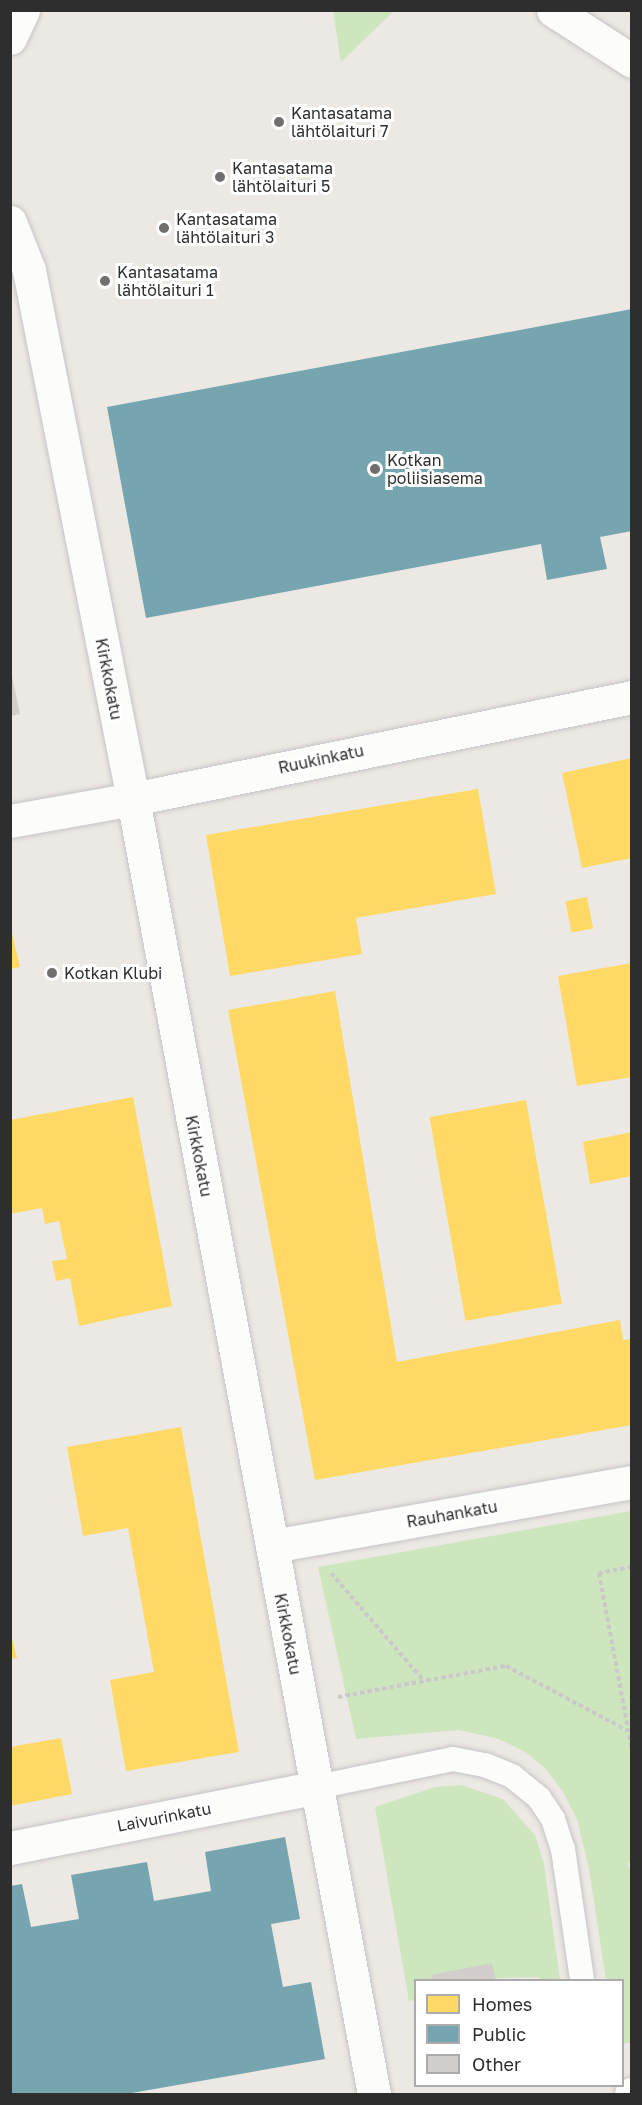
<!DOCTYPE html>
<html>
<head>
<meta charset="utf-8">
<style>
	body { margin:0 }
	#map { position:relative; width:642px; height:2105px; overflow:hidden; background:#ece8e4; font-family:"Golos Text",sans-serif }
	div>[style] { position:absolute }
	.green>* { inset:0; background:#cee6be }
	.homes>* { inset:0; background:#ffd966; transform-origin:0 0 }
	.public>* { inset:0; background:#76a5af }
	.building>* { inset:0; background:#d1cecb }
	.path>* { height:4px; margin-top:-2px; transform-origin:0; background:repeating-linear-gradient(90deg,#c9c9c8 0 4.5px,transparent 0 7.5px) }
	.roads { filter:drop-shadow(0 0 2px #c5c4c5) drop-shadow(0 0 2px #c5c4c5) }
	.service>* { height:24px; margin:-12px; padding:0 12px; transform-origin:12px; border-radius:12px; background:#fcfcfb }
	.minor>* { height:33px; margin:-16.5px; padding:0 16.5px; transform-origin:16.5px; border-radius:16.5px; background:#fcfcfb }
	.tertiary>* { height:33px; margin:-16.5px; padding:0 16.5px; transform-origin:16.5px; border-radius:16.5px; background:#fcfcfb }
	.secondary>* { height:33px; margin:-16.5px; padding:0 16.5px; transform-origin:16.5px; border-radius:16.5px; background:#fcfcfb }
	.dots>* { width:16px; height:16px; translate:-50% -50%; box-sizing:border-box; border:3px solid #fff; border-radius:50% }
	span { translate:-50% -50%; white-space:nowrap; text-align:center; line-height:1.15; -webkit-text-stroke:6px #fff; paint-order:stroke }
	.poi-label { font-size:16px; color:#2e2e2e }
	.left { translate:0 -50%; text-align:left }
	.street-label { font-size:16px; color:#2e2e2e }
	.frame { position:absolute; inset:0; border:12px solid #2e2e2e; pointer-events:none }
	.legend { position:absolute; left:414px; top:1979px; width:210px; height:108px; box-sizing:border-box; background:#fff; border:2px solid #ababab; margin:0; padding:8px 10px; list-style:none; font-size:18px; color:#2e2e2e }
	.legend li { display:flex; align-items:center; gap:12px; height:30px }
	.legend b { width:30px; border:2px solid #ababab }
</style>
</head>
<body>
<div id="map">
	<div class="green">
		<i style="clip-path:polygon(333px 11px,333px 10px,394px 11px,341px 62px)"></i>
		<i style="clip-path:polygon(631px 1511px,632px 1862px,628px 1863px,632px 1881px,632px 2042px,623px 2044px,622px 1980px,606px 1980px,589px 1869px,577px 1819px,563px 1792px,546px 1769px,527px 1753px,499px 1739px,459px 1730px,356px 1739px,318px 1567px)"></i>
		<i style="clip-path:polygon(461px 1785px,503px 1799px,535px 1835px,544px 1864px,560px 1980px,540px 1980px,539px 1977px,416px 1980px,415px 2000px,409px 2001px,375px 1807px,435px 1787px)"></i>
	</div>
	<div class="homes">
		<i style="clip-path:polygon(632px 758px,632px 858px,582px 868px,562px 773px)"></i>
		<i style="clip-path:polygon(478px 789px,496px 894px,356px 918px,362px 954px,230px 976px,206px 835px)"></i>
		<i style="left:587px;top:897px;width:32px;height:22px;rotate:79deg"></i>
		<i style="clip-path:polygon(10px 924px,20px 967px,10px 969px)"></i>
		<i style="clip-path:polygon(632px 963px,632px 1077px,577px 1086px,558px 976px)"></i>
		<i style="clip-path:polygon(335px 991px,397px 1362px,620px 1320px,623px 1340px,632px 1339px,632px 1425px,315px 1480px,228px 1010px)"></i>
		<i style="clip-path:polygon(133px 1097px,172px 1306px,79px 1326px,70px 1278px,56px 1281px,52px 1261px,67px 1259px,59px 1221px,45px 1224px,42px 1208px,10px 1214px,10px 1120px)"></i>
		<i style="left:526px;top:1100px;width:207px;height:98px;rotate:80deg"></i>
		<i style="clip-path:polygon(632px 1132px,632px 1176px,590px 1184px,583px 1142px)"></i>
		<i style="clip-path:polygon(181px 1427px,239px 1752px,126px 1771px,110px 1680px,154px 1672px,128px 1528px,83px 1536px,67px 1447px)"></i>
		<i style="clip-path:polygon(10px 1630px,17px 1658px,10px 1659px)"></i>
		<i style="clip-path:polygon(61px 1738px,72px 1794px,10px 1806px,10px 1747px)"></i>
	</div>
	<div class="public">
		<i style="clip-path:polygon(632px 309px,632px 531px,600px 537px,607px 569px,547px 580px,541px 544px,146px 618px,107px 407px)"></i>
		<i style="clip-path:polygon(285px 1837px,300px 1919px,271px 1924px,283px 1987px,311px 1982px,325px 2059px,126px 2094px,10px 2094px,10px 1886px,22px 1884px,31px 1927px,79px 1919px,71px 1875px,147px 1862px,154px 1901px,211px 1891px,205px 1852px)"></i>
	</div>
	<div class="building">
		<i style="clip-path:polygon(10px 667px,20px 714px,10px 716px)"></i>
		<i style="clip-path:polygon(492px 1963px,496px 1980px,432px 1980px,431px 1975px)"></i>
	</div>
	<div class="path">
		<i style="left:632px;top:1567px;width:34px;rotate:170deg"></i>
		<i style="left:599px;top:1573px;width:181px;rotate:79.5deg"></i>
		<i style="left:331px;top:1573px;width:143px;rotate:49.3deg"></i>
		<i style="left:338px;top:1697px;width:171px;rotate:-10.5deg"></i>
		<i style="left:506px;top:1666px;width:138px;rotate:28deg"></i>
	</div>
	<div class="roads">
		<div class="service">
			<i style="left:317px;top:1787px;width:139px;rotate:-11.6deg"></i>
			<i style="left:453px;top:1759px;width:33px;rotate:11deg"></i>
			<i style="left:485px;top:1765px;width:29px;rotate:22deg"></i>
			<i style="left:512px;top:1776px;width:35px;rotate:39deg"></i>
			<i style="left:539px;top:1798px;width:25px;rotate:56deg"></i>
			<i style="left:553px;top:1819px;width:32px;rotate:72deg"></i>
			<i style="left:563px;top:1849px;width:132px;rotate:81.7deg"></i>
		</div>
		<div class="minor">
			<i style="left:553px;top:10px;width:94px;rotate:32.8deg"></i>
			<i style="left:10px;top:38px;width:31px;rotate:-65deg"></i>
			<i style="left:10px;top:222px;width:52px;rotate:68.4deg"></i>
			<i style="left:29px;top:270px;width:539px;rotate:78.88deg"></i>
			<i style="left:272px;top:1546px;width:366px;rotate:-10.1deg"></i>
			<i style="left:10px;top:1848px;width:313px;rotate:-11.2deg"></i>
			<i style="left:631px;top:2094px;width:1px"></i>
		</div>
		<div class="tertiary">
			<i style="left:10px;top:821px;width:125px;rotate:-10.1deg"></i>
		</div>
		<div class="secondary">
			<i style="left:374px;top:2094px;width:1317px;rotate:-100.54deg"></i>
			<i style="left:133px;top:799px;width:509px;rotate:-11.55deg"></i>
		</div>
	</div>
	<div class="dots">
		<i style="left:279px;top:122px;background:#706f6e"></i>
		<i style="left:220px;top:177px;background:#706f6e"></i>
		<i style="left:164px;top:228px;background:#706f6e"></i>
		<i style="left:105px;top:281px;background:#706f6e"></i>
		<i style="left:375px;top:469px;background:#706f6e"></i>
		<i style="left:52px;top:973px;background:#706f6e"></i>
	</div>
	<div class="poi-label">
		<span class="left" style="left:291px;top:122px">Kantasatama<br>lähtölaituri 7</span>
		<span class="left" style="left:232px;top:177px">Kantasatama<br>lähtölaituri 5</span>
		<span class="left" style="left:176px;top:228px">Kantasatama<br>lähtölaituri 3</span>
		<span class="left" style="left:117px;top:281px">Kantasatama<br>lähtölaituri 1</span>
		<span class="left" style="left:387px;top:469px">Kotkan<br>poliisiasema</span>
		<span class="left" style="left:64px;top:973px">Kotkan Klubi</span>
	</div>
	<div class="street-label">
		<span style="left:109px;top:679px;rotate:79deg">Kirkkokatu</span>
		<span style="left:321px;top:759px;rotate:-12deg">Ruukinkatu</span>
		<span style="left:199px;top:1156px;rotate:79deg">Kirkkokatu</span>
		<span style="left:452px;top:1514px;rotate:-10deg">Rauhankatu</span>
		<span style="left:288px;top:1634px;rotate:79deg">Kirkkokatu</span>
		<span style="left:164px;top:1817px;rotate:-11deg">Laivurinkatu</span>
	</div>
	<div class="frame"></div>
	<ul class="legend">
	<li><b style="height:16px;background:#ffd966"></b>Homes</li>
	<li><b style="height:16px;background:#76a5af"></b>Public</li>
	<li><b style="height:16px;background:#d1cecb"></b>Other</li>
	</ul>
</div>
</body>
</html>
